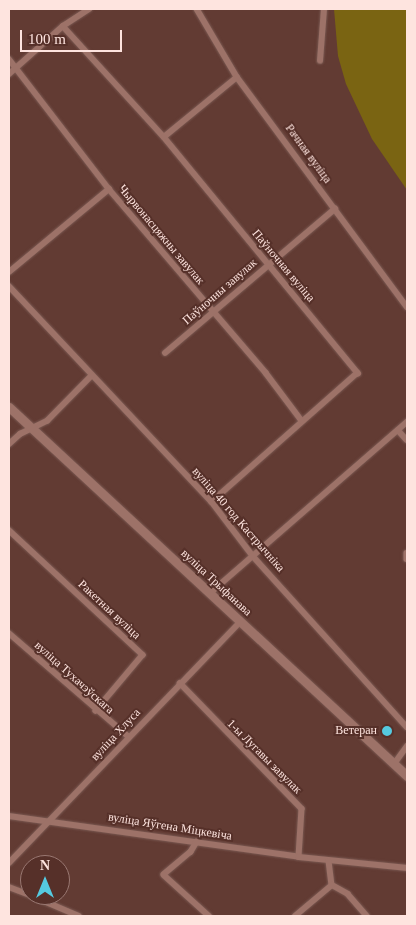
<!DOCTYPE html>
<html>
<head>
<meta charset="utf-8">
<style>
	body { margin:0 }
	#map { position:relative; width:416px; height:925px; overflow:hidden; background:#623b33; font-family:Georgia,serif }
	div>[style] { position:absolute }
	.green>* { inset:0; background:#7a6412 }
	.roads { filter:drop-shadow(0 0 1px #795851) drop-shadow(0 0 1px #795851) }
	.street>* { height:5.5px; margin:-2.75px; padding:0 2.75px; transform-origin:2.75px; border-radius:2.75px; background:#9d7268 }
	.secondary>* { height:9px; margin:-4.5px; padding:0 4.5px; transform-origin:4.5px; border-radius:4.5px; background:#9d7268 }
	.dots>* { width:14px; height:14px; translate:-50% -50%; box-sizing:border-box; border:2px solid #563029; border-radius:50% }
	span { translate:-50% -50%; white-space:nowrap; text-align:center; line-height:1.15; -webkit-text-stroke:4px #563029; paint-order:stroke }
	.street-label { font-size:12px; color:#fee4df }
	.poi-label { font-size:12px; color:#fee4df }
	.right { translate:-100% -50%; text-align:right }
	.frame { position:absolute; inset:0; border:10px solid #fee4df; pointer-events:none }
	.north { position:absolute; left:20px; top:855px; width:50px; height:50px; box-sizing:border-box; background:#563029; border:1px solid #997872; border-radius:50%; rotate:0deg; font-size:14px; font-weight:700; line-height:20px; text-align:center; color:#fee4df }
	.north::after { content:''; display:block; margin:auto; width:18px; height:22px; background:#55cae0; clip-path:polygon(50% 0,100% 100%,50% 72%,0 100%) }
	.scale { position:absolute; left:20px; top:30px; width:102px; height:22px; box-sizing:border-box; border:2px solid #fee4df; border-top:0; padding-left:6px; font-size:15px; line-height:18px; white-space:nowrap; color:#fee4df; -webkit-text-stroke:4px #563029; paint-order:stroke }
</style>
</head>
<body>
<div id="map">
	<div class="green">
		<i style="clip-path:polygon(334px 9px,407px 9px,407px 190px,372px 139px,346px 84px,338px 56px)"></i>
	</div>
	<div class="roads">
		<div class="street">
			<i style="left:197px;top:9px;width:79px;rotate:59.5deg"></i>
			<i style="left:237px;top:77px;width:286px;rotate:53.5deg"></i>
			<i style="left:63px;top:26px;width:150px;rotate:47.7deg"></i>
			<i style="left:164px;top:137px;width:306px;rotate:50.6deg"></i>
			<i style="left:358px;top:373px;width:195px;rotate:138.5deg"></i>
			<i style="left:9px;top:59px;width:164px;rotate:52.4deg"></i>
			<i style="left:109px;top:189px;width:242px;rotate:49.5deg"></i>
			<i style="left:266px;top:373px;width:60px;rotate:53.1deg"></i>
			<i style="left:320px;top:61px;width:52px;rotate:-85.6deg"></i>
			<i style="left:9px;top:74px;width:72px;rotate:-41.6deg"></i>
			<i style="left:63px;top:26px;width:31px;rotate:-33deg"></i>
			<i style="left:164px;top:137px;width:94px;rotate:-39.4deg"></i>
			<i style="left:9px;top:272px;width:130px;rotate:-39.7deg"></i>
			<i style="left:9px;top:286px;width:296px;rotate:46.8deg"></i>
			<i style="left:212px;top:502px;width:68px;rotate:52.8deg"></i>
			<i style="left:253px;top:556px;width:230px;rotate:48deg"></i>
			<i style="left:165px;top:353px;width:223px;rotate:-40.3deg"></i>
			<i style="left:398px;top:430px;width:13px;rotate:48deg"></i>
			<i style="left:9px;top:444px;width:15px;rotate:-42deg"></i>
			<i style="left:20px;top:434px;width:30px;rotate:-26deg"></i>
			<i style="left:47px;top:421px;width:63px;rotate:-45.6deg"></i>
			<i style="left:9px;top:530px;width:183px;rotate:43deg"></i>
			<i style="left:143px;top:655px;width:73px;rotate:130deg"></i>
			<i style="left:407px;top:553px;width:6px;rotate:90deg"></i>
			<i style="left:209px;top:594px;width:262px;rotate:-41deg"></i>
			<i style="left:9px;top:633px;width:157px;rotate:40.9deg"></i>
			<i style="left:180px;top:683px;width:175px;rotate:45.9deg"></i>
			<i style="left:302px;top:809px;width:48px;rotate:93.6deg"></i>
			<i style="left:394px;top:764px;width:22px;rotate:-54deg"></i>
			<i style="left:9px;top:816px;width:293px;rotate:8deg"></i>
			<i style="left:299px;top:857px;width:109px;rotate:5.8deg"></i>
			<i style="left:197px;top:842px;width:12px;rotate:121deg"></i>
			<i style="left:191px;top:852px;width:35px;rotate:140deg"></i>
			<i style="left:164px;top:875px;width:61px;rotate:42.3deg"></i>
			<i style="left:329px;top:861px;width:24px;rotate:83deg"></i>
			<i style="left:332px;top:885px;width:18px;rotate:29deg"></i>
			<i style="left:348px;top:894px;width:29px;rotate:49deg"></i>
			<i style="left:9px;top:863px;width:334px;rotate:-46.2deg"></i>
			<i style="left:9px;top:887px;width:22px;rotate:21deg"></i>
			<i style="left:30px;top:895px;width:53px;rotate:23.2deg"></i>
			<i style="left:295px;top:916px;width:48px;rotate:-40deg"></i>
		</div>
		<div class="secondary">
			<i style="left:9px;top:407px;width:543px;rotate:42.83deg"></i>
		</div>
	</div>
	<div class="dots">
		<i style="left:387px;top:731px;background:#55cae0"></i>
	</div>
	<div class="street-label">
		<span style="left:308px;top:154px;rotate:54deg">Рачная вуліца</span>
		<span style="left:161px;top:235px;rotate:50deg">Чырвонасцяжны завулак</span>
		<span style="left:283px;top:266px;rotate:50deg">Паўночная вуліца</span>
		<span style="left:220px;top:292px;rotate:-41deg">Паўночны завулак</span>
		<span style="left:238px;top:520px;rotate:49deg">вуліца 40 год Кастрычніка</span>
		<span style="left:216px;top:583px;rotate:43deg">вуліца Трыфанава</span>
		<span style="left:109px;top:610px;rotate:43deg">Ракетная вуліца</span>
		<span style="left:74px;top:678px;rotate:42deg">вуліца Тухачэўскага</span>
		<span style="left:116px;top:735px;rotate:-47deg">вуліца Хлуса</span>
		<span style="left:264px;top:757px;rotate:45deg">1-ы Лугавы завулак</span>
		<span style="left:170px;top:827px;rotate:9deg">вуліца Яўгена Міцкевіча</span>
	</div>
	<div class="poi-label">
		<span class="right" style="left:377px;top:731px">Ветеран</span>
	</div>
	<div class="frame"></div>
	<div class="north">N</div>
	<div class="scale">100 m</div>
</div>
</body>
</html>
